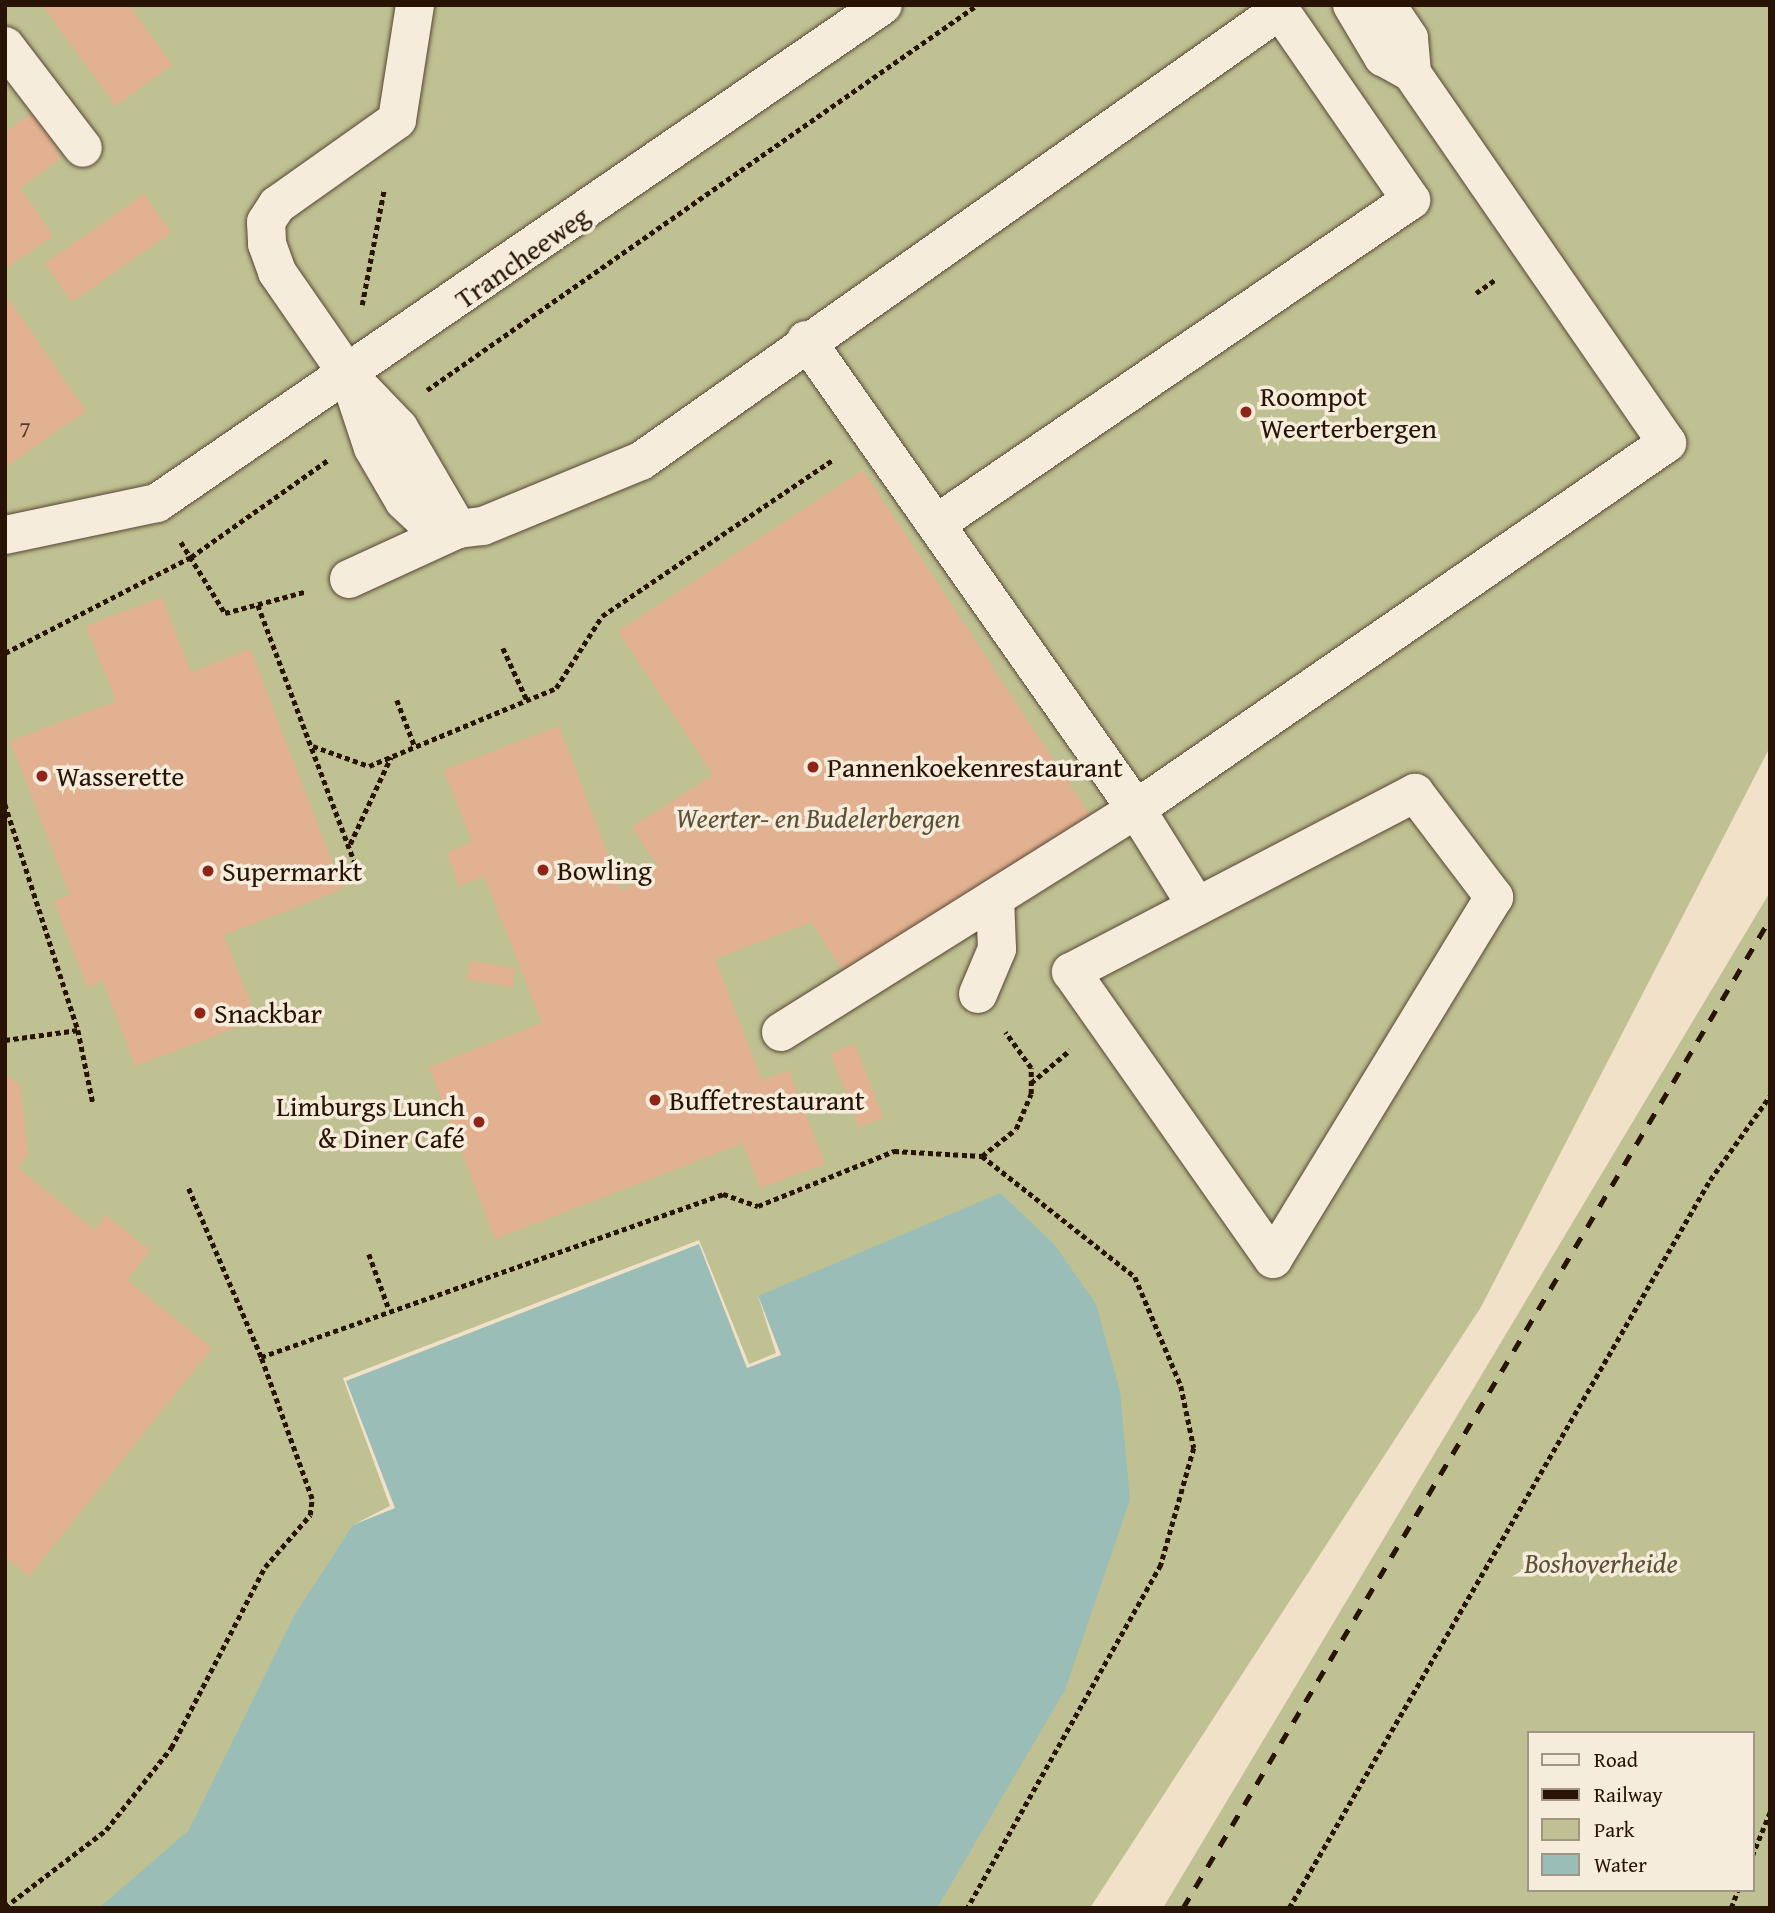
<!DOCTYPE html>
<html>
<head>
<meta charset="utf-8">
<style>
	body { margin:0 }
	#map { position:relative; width:1775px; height:1913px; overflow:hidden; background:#f0e1c8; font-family:"Gentium Book Plus",serif }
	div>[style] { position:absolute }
	.green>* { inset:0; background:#bfc192 }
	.water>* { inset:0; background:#9abdb8 }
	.pier>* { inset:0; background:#f0e1c8 }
	.building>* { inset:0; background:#e2b191; transform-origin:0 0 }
	.path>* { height:4.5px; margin-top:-2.25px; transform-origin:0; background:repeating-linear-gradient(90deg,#281304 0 5px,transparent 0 8.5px) }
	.roads { filter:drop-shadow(0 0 2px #5a4635) drop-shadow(0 0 2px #5a4635) }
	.minor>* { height:38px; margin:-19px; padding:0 19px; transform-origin:19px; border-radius:19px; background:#f5ecdb }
	.rail>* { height:5px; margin-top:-2.5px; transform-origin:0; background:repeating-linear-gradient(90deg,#281304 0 12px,transparent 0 24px) }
	.dots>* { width:19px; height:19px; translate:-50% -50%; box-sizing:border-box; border:4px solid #f5ecdb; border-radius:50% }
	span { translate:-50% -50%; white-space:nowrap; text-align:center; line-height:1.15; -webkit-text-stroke:7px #f5ecdb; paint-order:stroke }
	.number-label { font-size:24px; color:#563a27 }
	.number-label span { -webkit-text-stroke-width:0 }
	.street-label { font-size:28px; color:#281304 }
	.poi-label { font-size:28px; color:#281304 }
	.left { translate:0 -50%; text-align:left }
	.right { translate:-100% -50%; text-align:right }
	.park-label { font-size:28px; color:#5d5036; font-style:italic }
	.frame { position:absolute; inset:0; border:7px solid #281304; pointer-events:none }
	.legend { position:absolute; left:1527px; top:1731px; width:228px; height:161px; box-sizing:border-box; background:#f5ecdb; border:2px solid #a39585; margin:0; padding:9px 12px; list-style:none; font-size:21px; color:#281304 }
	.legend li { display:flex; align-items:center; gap:14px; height:35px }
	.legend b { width:35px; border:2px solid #a39585 }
</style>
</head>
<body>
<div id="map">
	<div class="green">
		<i style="clip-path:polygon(5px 5px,1770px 5px,1770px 747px,1481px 1307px,1090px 1908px,5px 1908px)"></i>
		<i style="clip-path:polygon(evenodd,1770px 892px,1770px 1908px,1163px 1908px,1770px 892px,1528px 1733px,1752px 1733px,1752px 1890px,1528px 1890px,1528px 1733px)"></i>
	</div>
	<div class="water">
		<i style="clip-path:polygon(1000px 1193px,1054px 1244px,1096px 1304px,1120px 1391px,1130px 1500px,1065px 1690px,937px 1908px,99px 1908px,189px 1830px,294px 1616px,353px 1525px,394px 1508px,346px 1381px,699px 1244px,747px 1368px,781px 1355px,758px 1296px)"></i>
	</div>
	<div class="pier">
		<i style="clip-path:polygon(699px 1240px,749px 1364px,776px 1353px,757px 1293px,781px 1355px,747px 1368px,699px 1244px,346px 1381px,395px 1508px,353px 1525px,390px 1506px,343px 1378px)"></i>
	</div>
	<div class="building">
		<i style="clip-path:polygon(42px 5px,129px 5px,172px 65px,116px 106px)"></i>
		<i style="clip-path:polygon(34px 111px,61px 158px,20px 188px,53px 236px,5px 269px,5px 132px)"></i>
		<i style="left:144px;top:194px;width:47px;height:121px;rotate:55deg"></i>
		<i style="clip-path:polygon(5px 294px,86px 411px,5px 467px)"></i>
		<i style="clip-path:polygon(863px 470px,1090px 815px,846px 976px,811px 922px,715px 959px,762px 1080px,789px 1070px,825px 1164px,760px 1188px,743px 1143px,495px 1239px,429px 1067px,542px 1023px,484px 876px,459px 886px,447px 853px,472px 842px,444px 770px,559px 726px,622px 891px,658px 867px,632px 827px,713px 775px,618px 631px)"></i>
		<i style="clip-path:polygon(162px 597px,191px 672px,250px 649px,343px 889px,224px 935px,257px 1020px,135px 1066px,103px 981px,87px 987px,54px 901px,70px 895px,10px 741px,116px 701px,86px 626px)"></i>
		<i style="left:470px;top:961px;width:46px;height:19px;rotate:9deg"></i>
		<i style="left:855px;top:1044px;width:79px;height:26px;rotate:69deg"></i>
		<i style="clip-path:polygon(5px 1073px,20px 1085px,28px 1155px,18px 1168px,95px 1230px,106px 1215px,150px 1251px,127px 1280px,212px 1348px,29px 1576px,5px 1557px)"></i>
	</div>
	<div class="path">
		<i style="left:1476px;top:293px;width:24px;rotate:-35deg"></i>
		<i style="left:362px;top:305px;width:117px;rotate:-79.2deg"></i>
		<i style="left:427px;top:390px;width:671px;rotate:-34.99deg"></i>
		<i style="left:181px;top:542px;width:84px;rotate:58.2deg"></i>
		<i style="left:225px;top:613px;width:82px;rotate:-14.9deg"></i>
		<i style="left:258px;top:605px;width:286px;rotate:69.4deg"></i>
		<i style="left:503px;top:648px;width:57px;rotate:65.2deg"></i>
		<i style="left:5px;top:653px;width:209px;rotate:-27.3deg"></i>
		<i style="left:191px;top:557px;width:168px;rotate:-35.3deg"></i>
		<i style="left:397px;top:700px;width:50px;rotate:69deg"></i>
		<i style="left:313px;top:746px;width:59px;rotate:19.7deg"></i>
		<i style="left:369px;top:766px;width:203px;rotate:-22.6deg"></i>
		<i style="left:556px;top:688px;width:85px;rotate:-57.4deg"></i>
		<i style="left:602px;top:616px;width:280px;rotate:-34.1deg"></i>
		<i style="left:5px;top:804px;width:237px;rotate:72.1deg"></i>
		<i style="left:350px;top:844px;width:96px;rotate:-64.8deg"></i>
		<i style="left:5px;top:1040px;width:74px;rotate:-7.8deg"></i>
		<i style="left:78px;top:1030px;width:75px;rotate:78.4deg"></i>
		<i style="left:1031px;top:1083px;width:51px;rotate:-40.2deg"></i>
		<i style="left:982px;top:1156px;width:43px;rotate:-38.5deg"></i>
		<i style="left:1016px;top:1129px;width:38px;rotate:-67deg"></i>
		<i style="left:1031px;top:1094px;width:26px;rotate:-90deg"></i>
		<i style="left:1031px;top:1068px;width:44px;rotate:-125.8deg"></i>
		<i style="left:369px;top:1254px;width:59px;rotate:70deg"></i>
		<i style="left:261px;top:1357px;width:490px;rotate:-19.4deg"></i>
		<i style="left:723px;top:1194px;width:37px;rotate:19deg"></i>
		<i style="left:758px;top:1206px;width:147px;rotate:-22deg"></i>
		<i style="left:894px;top:1151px;width:88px;rotate:3.3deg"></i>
		<i style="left:982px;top:1156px;width:195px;rotate:38.3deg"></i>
		<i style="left:1135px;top:1277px;width:118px;rotate:67.1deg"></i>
		<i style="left:1181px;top:1386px;width:63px;rotate:78.2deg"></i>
		<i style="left:1194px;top:1448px;width:122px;rotate:105.8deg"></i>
		<i style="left:1161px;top:1565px;width:394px;rotate:119.4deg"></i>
		<i style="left:1752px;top:1856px;width:48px;rotate:-67.8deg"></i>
		<i style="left:5px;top:1907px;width:127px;rotate:-37.3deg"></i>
		<i style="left:106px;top:1830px;width:105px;rotate:-51.6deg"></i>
		<i style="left:171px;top:1748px;width:204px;rotate:-62.6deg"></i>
		<i style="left:265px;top:1567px;width:69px;rotate:-49.1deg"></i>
		<i style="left:310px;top:1515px;width:16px;rotate:-83deg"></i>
		<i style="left:312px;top:1499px;width:151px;rotate:-109.8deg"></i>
		<i style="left:261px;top:1357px;width:187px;rotate:-113.3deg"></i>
		<i style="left:1289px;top:1908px;width:841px;rotate:-59.96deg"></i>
		<i style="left:1710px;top:1180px;width:103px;rotate:-54.5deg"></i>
		<i style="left:1731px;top:1908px;width:19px;rotate:-69deg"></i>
	</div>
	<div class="roads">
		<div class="minor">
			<i style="left:415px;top:5px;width:116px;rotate:98.9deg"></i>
			<i style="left:397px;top:120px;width:147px;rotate:144.7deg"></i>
			<i style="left:277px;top:205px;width:20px;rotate:123deg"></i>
			<i style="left:266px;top:222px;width:22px;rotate:87deg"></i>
			<i style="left:267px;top:244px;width:30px;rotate:70deg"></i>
			<i style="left:277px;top:272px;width:126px;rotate:55.3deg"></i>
			<i style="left:349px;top:376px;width:72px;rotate:46.1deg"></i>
			<i style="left:399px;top:428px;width:117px;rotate:59.7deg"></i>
			<i style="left:1352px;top:5px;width:61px;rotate:59.2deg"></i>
			<i style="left:1383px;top:57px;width:33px;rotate:29deg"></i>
			<i style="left:1412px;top:73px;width:35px;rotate:-95deg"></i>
			<i style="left:1409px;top:38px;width:40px;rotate:-124deg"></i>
			<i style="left:5px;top:46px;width:128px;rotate:52.6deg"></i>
			<i style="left:806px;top:340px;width:573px;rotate:54.87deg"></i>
			<i style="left:1136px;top:809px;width:645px;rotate:-34.58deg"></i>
			<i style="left:1667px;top:443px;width:449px;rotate:-124.6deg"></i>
			<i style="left:353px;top:388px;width:63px;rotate:71.6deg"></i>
			<i style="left:373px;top:448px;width:61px;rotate:59.7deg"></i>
			<i style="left:404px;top:501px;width:25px;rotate:43deg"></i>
			<i style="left:422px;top:518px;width:38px;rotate:17deg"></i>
			<i style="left:5px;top:535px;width:155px;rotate:-11.9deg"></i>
			<i style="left:157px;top:503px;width:880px;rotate:-34.45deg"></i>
			<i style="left:349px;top:579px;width:120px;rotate:-24.6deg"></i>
			<i style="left:458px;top:529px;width:25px;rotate:-7deg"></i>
			<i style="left:483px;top:526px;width:171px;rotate:-22.4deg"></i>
			<i style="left:641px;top:461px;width:782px;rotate:-35.21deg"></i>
			<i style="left:1280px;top:10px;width:231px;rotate:55.4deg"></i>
			<i style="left:1411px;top:200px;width:575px;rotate:145.7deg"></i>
			<i style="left:1415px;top:793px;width:131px;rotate:52.8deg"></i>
			<i style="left:1494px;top:897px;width:424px;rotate:121.4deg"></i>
			<i style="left:1273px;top:1259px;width:351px;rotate:-125.1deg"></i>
			<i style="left:1071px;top:972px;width:388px;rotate:-27.5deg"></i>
			<i style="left:978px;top:994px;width:49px;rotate:-67.1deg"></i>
			<i style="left:997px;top:949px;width:51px;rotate:-92.2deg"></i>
			<i style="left:781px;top:1032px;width:419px;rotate:-32.1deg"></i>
			<i style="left:1136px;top:809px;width:113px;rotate:58deg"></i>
		</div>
	</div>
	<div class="rail">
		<i style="left:1183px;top:1908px;width:1150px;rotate:-59.31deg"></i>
	</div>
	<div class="dots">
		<i style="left:1246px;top:412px;background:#8f2418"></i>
		<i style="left:813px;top:767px;background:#8f2418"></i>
		<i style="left:42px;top:776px;background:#8f2418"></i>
		<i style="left:543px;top:870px;background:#8f2418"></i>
		<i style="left:208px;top:871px;background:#8f2418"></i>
		<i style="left:200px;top:1013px;background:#8f2418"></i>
		<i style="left:655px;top:1100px;background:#8f2418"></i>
		<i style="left:479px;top:1122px;background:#8f2418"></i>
	</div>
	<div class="number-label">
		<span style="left:25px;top:429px">7</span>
	</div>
	<div class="street-label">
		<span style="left:522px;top:257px;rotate:-35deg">Trancheeweg</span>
	</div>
	<div class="poi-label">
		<span class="left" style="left:1260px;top:412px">Roompot<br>Weerterbergen</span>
		<span class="left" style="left:827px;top:767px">Pannenkoekenrestaurant</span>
		<span class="left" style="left:56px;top:776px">Wasserette</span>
		<span class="left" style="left:557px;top:870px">Bowling</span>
		<span class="left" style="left:222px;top:871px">Supermarkt</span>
		<span class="left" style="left:214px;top:1013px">Snackbar</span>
		<span class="left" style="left:669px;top:1100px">Buffetrestaurant</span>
		<span class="right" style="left:465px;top:1122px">Limburgs Lunch<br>&amp; Diner Café</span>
	</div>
	<div class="park-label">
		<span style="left:818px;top:818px">Weerter- en Budelerbergen</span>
		<span style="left:1601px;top:1563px">Boshoverheide</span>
	</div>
	<div class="frame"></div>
	<ul class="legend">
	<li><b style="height:9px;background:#f5ecdb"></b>Road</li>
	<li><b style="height:9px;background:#281304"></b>Railway</li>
	<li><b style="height:19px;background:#bfc192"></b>Park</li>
	<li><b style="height:19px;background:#9abdb8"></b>Water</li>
	</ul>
</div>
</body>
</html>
